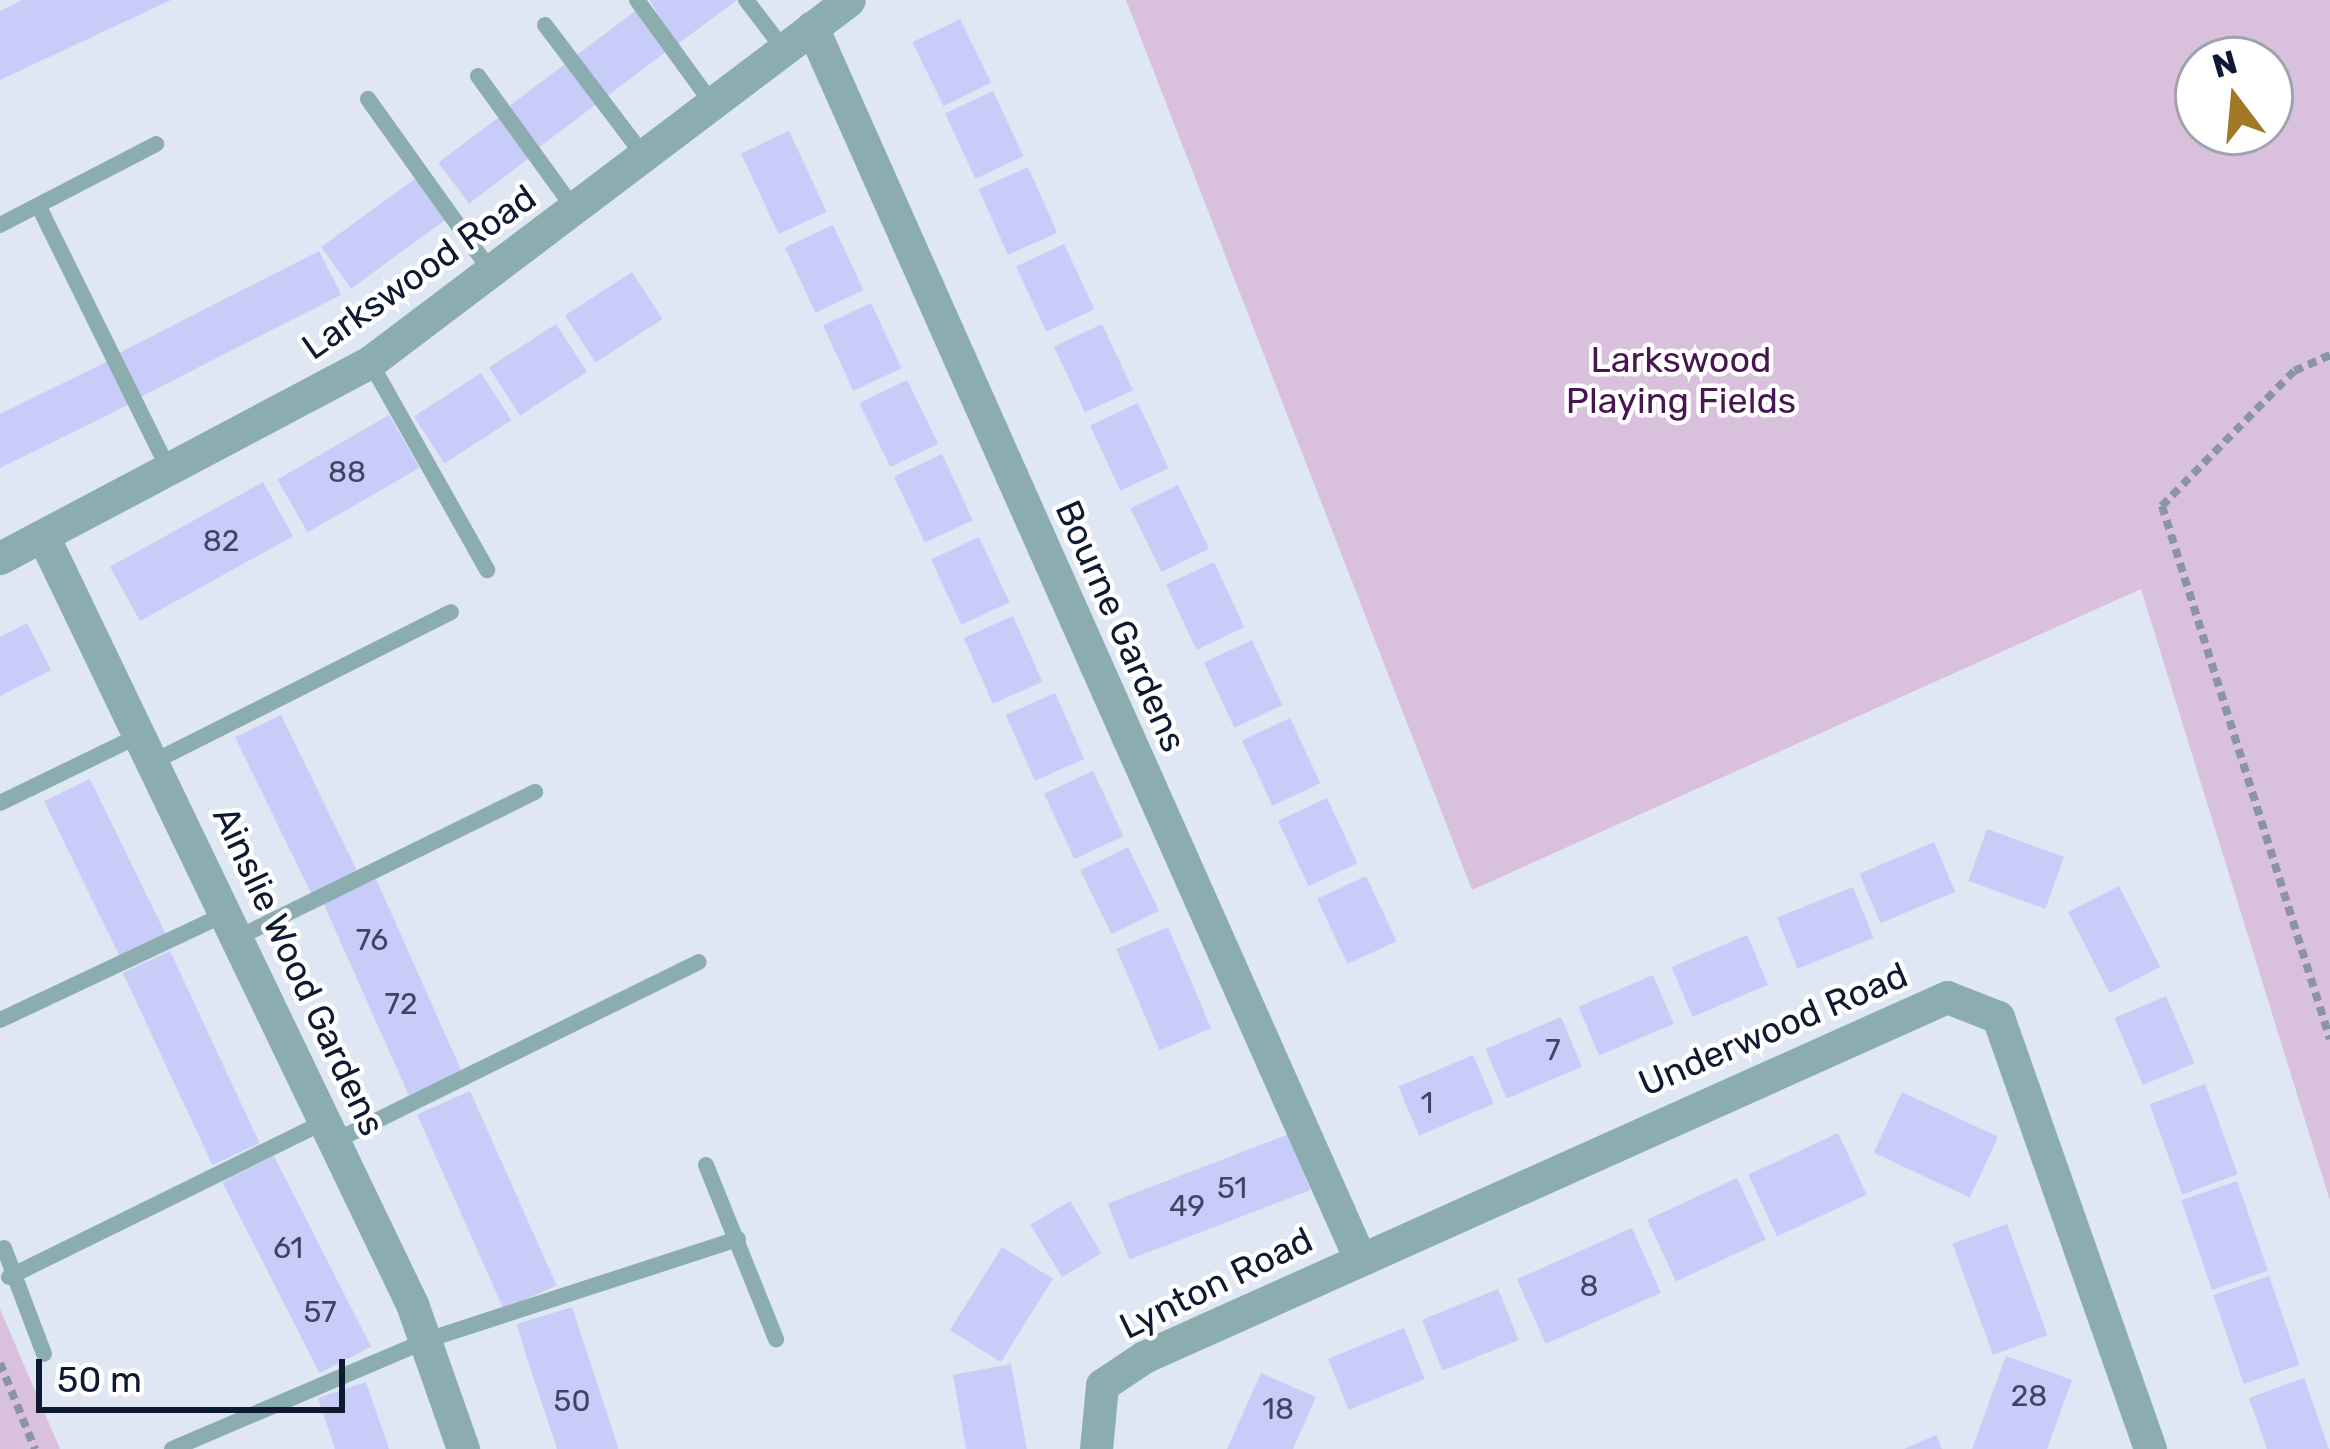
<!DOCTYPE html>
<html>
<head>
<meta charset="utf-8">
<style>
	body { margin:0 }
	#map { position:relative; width:2330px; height:1449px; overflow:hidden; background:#dfe7f4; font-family:Rubik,sans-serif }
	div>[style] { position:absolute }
	.green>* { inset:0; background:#d9c0dd }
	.building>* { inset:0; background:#c8ccf8; transform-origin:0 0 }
	.path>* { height:8px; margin-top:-4px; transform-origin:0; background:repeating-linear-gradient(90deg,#8a94a5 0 9px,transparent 0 15px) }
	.service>* { height:16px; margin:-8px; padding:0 8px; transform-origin:8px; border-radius:8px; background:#8cadaf }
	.minor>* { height:33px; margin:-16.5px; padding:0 16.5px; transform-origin:16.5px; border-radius:16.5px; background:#8cadaf }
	span { translate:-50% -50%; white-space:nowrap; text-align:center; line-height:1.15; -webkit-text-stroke:9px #fff; paint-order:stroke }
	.number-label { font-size:30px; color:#3c4664 }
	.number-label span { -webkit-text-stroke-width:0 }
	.street-label { font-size:36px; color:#0d1a32 }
	.park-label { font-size:36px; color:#47154f }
	.north { position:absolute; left:2174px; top:36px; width:120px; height:120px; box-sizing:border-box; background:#fff; border:3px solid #9ea3ad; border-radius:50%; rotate:344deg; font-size:33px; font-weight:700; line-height:48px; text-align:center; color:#0d1a32 }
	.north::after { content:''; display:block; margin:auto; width:42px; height:54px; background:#a07826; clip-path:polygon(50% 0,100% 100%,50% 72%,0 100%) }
	.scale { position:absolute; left:36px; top:1359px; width:309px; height:54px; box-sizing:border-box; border:6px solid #0d1a32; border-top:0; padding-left:15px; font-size:36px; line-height:42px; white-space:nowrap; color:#0d1a32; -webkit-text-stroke:9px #fff; paint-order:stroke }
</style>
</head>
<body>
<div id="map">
	<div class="green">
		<i style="clip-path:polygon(evenodd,1126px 0,2330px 0,2330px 1201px,2141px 589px,1472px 890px,1126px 0,2198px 60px,2270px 60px,2270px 132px,2198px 132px,2198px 60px)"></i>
		<i style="clip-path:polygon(0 1309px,60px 1449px,0 1449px)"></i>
	</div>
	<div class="building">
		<i style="clip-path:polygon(22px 0,171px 0,0 80px,0 11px)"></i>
		<i style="clip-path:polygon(650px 0,737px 0,675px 46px)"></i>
		<i style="left:638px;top:9px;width:51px;height:81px;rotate:53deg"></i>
		<i style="left:960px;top:19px;width:71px;height:53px;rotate:64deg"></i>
		<i style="left:569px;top:61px;width:51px;height:81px;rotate:53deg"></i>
		<i style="left:993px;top:91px;width:72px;height:53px;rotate:65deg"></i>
		<i style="left:503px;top:114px;width:51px;height:81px;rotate:53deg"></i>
		<i style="left:789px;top:131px;width:89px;height:53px;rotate:65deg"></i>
		<i style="left:1028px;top:167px;width:72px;height:54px;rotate:66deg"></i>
		<i style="left:419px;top:176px;width:51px;height:121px;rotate:54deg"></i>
		<i style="left:833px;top:225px;width:72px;height:53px;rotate:65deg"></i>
		<i style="left:1064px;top:244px;width:72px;height:53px;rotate:65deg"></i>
		<i style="left:319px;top:251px;width:49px;height:225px;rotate:63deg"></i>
		<i style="left:632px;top:272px;width:56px;height:80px;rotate:57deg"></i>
		<i style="left:871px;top:303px;width:72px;height:53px;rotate:65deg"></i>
		<i style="left:556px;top:324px;width:57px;height:80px;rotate:57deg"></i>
		<i style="left:1102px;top:324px;width:73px;height:53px;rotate:65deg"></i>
		<i style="clip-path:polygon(108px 361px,130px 404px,0 468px,0 414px)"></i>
		<i style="left:481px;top:373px;width:56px;height:80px;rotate:57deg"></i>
		<i style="left:907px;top:380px;width:71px;height:53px;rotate:64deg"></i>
		<i style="left:1138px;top:403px;width:72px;height:53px;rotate:65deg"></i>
		<i style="left:389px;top:415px;width:61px;height:129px;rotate:60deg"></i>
		<i style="left:942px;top:454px;width:73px;height:53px;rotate:65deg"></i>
		<i style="left:263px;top:482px;width:62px;height:175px;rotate:61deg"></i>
		<i style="left:1178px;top:485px;width:71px;height:53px;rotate:64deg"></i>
		<i style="left:979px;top:537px;width:72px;height:53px;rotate:65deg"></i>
		<i style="left:1214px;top:562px;width:72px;height:53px;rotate:65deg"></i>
		<i style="left:1013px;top:616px;width:72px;height:54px;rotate:66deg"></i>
		<i style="clip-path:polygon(27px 623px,51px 670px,0 696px,0 637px)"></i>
		<i style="left:1252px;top:640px;width:72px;height:53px;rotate:65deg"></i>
		<i style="left:1055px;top:693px;width:72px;height:54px;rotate:66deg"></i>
		<i style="left:281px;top:715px;width:175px;height:51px;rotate:64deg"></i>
		<i style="left:1290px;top:718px;width:72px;height:53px;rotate:65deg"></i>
		<i style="left:1093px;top:771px;width:72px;height:54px;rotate:65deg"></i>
		<i style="left:90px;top:779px;width:174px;height:51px;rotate:64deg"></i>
		<i style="left:1327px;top:798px;width:72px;height:54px;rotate:65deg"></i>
		<i style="left:1987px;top:829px;width:82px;height:55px;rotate:20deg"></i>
		<i style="left:1934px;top:842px;width:54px;height:81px;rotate:67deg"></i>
		<i style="left:1128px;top:847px;width:71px;height:53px;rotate:64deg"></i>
		<i style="left:1366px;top:876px;width:72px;height:54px;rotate:65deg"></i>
		<i style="left:376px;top:879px;width:214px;height:58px;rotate:66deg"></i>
		<i style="left:2119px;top:886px;width:91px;height:57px;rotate:63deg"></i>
		<i style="left:1853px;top:887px;width:55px;height:82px;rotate:68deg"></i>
		<i style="left:1168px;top:927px;width:110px;height:56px;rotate:67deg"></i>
		<i style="left:1747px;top:935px;width:54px;height:82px;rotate:67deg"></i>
		<i style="left:170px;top:951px;width:212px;height:52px;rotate:65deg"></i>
		<i style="left:1653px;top:975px;width:53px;height:81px;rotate:67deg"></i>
		<i style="left:2166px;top:996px;width:73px;height:56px;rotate:67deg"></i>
		<i style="left:1561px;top:1017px;width:54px;height:82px;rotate:67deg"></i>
		<i style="left:1473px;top:1055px;width:53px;height:81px;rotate:67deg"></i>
		<i style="left:2205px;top:1084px;width:96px;height:59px;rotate:70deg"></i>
		<i style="left:470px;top:1091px;width:213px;height:58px;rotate:66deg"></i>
		<i style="left:1902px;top:1092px;width:106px;height:67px;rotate:25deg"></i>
		<i style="left:1838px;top:1133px;width:68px;height:99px;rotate:65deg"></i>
		<i style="left:1289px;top:1134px;width:60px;height:194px;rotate:69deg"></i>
		<i style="left:274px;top:1156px;width:214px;height:58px;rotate:63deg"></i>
		<i style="left:1737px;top:1178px;width:68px;height:99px;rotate:65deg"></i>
		<i style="left:2237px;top:1181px;width:95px;height:59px;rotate:71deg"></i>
		<i style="left:1070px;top:1201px;width:61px;height:46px;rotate:59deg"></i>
		<i style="left:2007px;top:1224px;width:118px;height:58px;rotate:70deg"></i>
		<i style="left:1632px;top:1228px;width:71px;height:126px;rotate:66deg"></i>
		<i style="left:1002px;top:1247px;width:60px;height:98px;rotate:32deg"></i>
		<i style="left:2269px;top:1276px;width:94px;height:59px;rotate:71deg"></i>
		<i style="left:1498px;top:1289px;width:55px;height:82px;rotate:68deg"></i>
		<i style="clip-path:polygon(572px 1307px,617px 1444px,618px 1449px,557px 1449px,527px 1359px,517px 1324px)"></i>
		<i style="left:1404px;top:1328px;width:55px;height:82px;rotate:68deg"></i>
		<i style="clip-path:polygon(2006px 1356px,2072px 1380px,2047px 1449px,1972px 1449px)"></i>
		<i style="clip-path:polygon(1011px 1364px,1027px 1449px,966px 1449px,953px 1375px)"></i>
		<i style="clip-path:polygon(1261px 1373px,1316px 1397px,1293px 1449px,1227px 1449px)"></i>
		<i style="clip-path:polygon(2304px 1378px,2329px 1449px,2267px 1449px,2249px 1398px)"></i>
		<i style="clip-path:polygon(366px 1382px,389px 1449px,335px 1449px,318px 1398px)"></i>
		<i style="clip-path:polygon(1936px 1435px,1942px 1449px,1904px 1449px)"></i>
	</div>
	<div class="path">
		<i style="left:2330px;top:355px;width:39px;rotate:156deg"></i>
		<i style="left:2294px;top:371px;width:189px;rotate:134.4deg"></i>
		<i style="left:2162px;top:506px;width:559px;rotate:72.51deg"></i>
		<i style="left:0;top:1363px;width:93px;rotate:67.9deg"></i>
	</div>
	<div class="service">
		<i style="left:637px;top:0;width:126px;rotate:54deg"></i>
		<i style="left:746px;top:0;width:59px;rotate:52.5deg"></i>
		<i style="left:545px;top:25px;width:164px;rotate:52.9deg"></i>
		<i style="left:478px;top:76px;width:165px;rotate:54.1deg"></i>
		<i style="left:368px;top:99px;width:214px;rotate:54.5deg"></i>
		<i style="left:39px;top:207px;width:293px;rotate:63.7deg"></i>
		<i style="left:0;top:225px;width:176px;rotate:-27.4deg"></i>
		<i style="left:370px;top:362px;width:239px;rotate:60.6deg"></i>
		<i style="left:157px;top:760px;width:329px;rotate:-26.7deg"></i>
		<i style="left:0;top:803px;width:158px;rotate:-25.9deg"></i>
		<i style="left:237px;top:938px;width:332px;rotate:-26.1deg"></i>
		<i style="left:0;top:1020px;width:249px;rotate:-25.2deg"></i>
		<i style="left:337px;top:1140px;width:403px;rotate:-26.2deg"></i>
		<i style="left:706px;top:1165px;width:188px;rotate:68.1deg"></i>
		<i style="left:4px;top:1248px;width:113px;rotate:69.3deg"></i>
		<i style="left:9px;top:1277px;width:353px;rotate:-26.2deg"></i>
		<i style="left:172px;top:1449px;width:277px;rotate:-23.1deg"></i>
		<i style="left:427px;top:1340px;width:327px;rotate:-18deg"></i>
	</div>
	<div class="minor">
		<i style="left:812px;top:27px;width:1346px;rotate:66.02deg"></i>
		<i style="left:43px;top:536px;width:852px;rotate:64.34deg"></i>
		<i style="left:412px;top:1304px;width:154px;rotate:70.6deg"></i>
		<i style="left:0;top:558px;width:419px;rotate:-27.9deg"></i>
		<i style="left:370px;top:362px;width:600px;rotate:-37.08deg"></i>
		<i style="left:1096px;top:1449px;width:64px;rotate:-84.6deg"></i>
		<i style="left:1102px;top:1385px;width:50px;rotate:-33.7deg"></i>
		<i style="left:1144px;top:1357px;width:880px;rotate:-24.15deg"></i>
		<i style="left:1947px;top:997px;width:55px;rotate:21.4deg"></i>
		<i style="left:1998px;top:1017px;width:458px;rotate:70.6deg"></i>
	</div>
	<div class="number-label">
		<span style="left:347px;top:472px">88</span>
		<span style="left:221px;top:541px">82</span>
		<span style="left:372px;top:940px">76</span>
		<span style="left:401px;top:1004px">72</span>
		<span style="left:1553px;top:1050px">7</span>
		<span style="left:1427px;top:1103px">1</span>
		<span style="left:1232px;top:1188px">51</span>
		<span style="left:1187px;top:1206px">49</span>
		<span style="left:288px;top:1248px">61</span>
		<span style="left:1589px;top:1286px">8</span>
		<span style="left:320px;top:1312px">57</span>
		<span style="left:2029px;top:1396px">28</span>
		<span style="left:572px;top:1401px">50</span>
		<span style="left:1278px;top:1409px">18</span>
	</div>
	<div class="street-label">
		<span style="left:419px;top:272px;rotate:-35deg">Larkswood Road</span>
		<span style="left:1121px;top:626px;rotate:66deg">Bourne Gardens</span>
		<span style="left:299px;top:971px;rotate:65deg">Ainslie Wood Gardens</span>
		<span style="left:1773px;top:1029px;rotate:-23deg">Underwood Road</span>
		<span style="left:1216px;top:1283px;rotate:-26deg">Lynton Road</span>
	</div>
	<div class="park-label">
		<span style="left:1681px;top:380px">Larkswood<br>Playing Fields</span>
	</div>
	<div class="north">N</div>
	<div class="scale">50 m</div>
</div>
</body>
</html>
